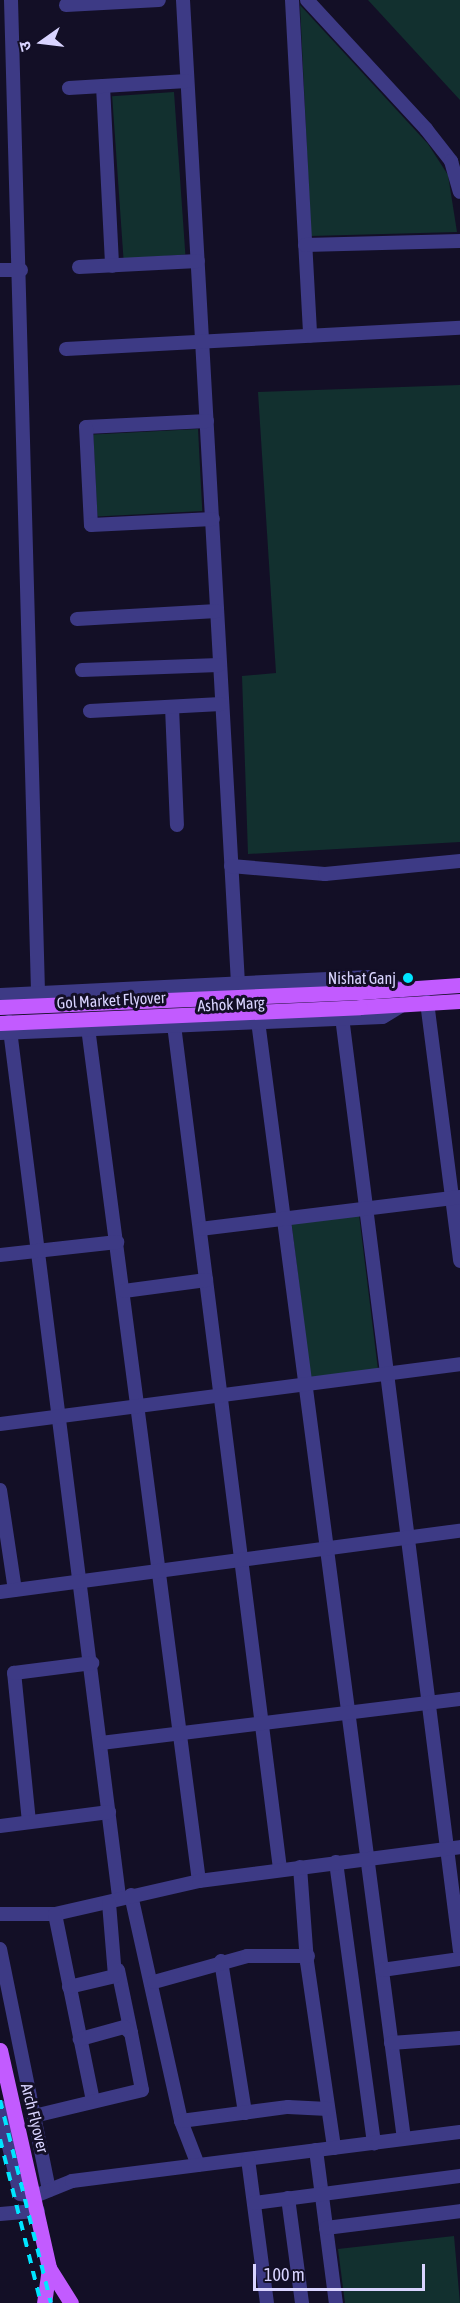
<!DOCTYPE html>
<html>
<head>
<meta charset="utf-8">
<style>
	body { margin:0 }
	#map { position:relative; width:460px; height:2303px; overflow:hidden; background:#130f26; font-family:"Asap Condensed","Noto Sans Devanagari",sans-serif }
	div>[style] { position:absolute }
	.green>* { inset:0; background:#12302f; transform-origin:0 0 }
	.minor>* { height:14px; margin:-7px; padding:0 7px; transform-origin:7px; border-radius:7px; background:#3d3a85 }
	.tertiary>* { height:15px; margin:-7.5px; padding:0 7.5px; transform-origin:7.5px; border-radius:7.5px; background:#3d3a85 }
	.primary>* { height:15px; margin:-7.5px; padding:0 7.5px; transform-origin:7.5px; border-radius:7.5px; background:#c25bff }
	.rail>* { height:4px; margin-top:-2px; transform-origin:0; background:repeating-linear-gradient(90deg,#00e5ff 0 9px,transparent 0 17px) }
	.primary-bridge>* { height:15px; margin:-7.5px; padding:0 7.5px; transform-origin:7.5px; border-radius:7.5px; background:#c25bff }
	.dots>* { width:16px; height:16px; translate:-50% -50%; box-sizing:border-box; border:3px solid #130f26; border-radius:50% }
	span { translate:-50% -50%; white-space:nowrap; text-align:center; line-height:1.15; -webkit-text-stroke:6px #130f26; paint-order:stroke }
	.poi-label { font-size:16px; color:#d9d4ff }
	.right { translate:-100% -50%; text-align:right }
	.street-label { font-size:16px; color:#d9d4ff }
	.north { position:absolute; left:12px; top:12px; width:60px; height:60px; -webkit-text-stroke:4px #130f26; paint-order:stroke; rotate:256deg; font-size:16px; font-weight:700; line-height:24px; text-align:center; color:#d9d4ff }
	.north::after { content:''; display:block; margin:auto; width:21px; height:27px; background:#d9d4ff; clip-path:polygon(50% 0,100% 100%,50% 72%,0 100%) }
	.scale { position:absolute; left:253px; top:2264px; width:172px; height:27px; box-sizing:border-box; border:3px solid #d9d4ff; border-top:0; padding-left:8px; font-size:18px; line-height:21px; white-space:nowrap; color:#d9d4ff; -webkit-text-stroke:4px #130f26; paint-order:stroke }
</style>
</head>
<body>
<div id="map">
	<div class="green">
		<i style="clip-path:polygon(368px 0,460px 0,460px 100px)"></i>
		<i style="clip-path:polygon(300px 5px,428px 144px,448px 175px,457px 232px,311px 236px)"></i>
		<i style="left:174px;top:92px;width:163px;height:62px;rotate:86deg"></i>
		<i style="clip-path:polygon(460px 385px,460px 842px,248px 854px,242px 676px,276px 673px,258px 392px)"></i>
		<i style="left:198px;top:429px;width:82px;height:105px;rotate:87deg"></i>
		<i style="left:359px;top:1215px;width:156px;height:68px;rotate:83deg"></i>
		<i style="clip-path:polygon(454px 2236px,460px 2303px,345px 2303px,338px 2249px)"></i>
	</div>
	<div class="minor">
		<i style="left:11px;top:0;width:993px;rotate:88.44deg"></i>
		<i style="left:183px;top:0;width:986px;rotate:86.8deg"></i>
		<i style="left:292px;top:0;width:336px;rotate:86.9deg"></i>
		<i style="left:307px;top:0;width:176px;rotate:47.3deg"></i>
		<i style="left:426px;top:129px;width:41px;rotate:52deg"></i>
		<i style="left:451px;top:161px;width:32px;rotate:74deg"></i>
		<i style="left:66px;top:5px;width:93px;rotate:-3.1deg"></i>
		<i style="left:103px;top:86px;width:180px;rotate:87.1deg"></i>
		<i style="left:69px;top:88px;width:118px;rotate:-3.4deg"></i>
		<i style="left:305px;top:245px;width:155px;rotate:-1.5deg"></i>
		<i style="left:79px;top:267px;width:119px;rotate:-2.9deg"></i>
		<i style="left:0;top:270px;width:21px"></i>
		<i style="left:66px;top:349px;width:395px;rotate:-3.1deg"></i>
		<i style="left:207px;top:421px;width:121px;rotate:177.2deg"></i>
		<i style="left:86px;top:427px;width:98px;rotate:87.1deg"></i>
		<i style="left:91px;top:525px;width:122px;rotate:-2.8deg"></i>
		<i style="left:77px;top:619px;width:140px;rotate:-3.3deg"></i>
		<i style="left:82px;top:670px;width:137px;rotate:-2.1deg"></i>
		<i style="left:172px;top:707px;width:118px;rotate:87.6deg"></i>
		<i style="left:90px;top:711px;width:131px;rotate:-3.1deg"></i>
		<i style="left:231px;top:866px;width:94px;rotate:4.9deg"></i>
		<i style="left:325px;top:874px;width:136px;rotate:-5.5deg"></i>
		<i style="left:427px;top:1002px;width:261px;rotate:82.7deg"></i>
		<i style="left:342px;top:1017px;width:941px;rotate:82.8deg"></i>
		<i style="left:87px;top:1020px;width:868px;rotate:82.59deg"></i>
		<i style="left:258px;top:1021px;width:1127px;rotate:82.56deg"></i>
		<i style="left:9px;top:1022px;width:882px;rotate:82.83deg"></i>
		<i style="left:174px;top:1025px;width:851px;rotate:82.84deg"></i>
		<i style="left:200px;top:1229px;width:262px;rotate:-7deg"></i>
		<i style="left:0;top:1255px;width:118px;rotate:-6.3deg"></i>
		<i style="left:124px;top:1291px;width:83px;rotate:-7.6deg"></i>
		<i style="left:0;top:1424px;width:464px;rotate:-7.4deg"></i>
		<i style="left:0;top:1490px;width:101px;rotate:81.5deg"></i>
		<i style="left:0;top:1592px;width:464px;rotate:-7.6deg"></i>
		<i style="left:101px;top:1743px;width:362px;rotate:-7deg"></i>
		<i style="left:29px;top:1822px;width:150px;rotate:-95.7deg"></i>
		<i style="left:14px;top:1673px;width:79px;rotate:-7.3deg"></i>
		<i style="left:0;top:1826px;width:110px;rotate:-7.3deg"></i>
		<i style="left:336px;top:1862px;width:284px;rotate:82.3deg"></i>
		<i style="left:300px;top:1867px;width:95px;rotate:85.8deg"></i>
		<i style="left:307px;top:1962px;width:188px;rotate:81.7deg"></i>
		<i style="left:131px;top:1895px;width:231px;rotate:77.5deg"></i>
		<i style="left:181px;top:2121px;width:47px;rotate:68.9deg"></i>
		<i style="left:0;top:1914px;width:55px"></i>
		<i style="left:55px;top:1914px;width:148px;rotate:-12.9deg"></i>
		<i style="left:199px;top:1881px;width:263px;rotate:-7.4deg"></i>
		<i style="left:55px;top:1914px;width:191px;rotate:78.5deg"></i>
		<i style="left:0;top:1949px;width:246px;rotate:78.5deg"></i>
		<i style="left:221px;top:1961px;width:154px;rotate:81deg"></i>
		<i style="left:118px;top:1970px;width:64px;rotate:78.3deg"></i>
		<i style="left:382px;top:1970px;width:79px;rotate:-8deg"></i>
		<i style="left:154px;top:1982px;width:97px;rotate:-15.6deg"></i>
		<i style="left:247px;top:1956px;width:61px"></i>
		<i style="left:69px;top:1987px;width:47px;rotate:-13.4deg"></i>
		<i style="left:115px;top:1976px;width:73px;rotate:-94.7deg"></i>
		<i style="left:391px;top:2043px;width:69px;rotate:-4.1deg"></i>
		<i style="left:0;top:2107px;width:89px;rotate:77.1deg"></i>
		<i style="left:20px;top:2194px;width:15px;rotate:8deg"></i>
		<i style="left:35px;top:2196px;width:40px;rotate:-22deg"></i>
		<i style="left:72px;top:2181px;width:391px;rotate:-7.2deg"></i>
		<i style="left:34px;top:2116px;width:111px;rotate:-13.5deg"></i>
		<i style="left:142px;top:2090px;width:58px;rotate:-100.9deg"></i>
		<i style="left:131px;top:2033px;width:9px;rotate:-139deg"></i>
		<i style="left:124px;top:2027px;width:46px;rotate:164.7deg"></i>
		<i style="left:181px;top:2121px;width:108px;rotate:-7.5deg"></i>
		<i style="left:288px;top:2107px;width:40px;rotate:2.9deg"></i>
		<i style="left:316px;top:2150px;width:154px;rotate:82.6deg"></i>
		<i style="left:248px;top:2159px;width:145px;rotate:82.5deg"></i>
		<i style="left:288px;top:2198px;width:106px;rotate:82.4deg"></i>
		<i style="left:254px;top:2203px;width:208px;rotate:-7.5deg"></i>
		<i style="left:0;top:2214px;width:38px;rotate:-5deg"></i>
		<i style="left:326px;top:2228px;width:135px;rotate:-7.2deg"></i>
	</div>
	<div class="tertiary">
		<i style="left:0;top:995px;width:370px;rotate:-2.8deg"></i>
		<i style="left:370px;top:977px;width:31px;rotate:22deg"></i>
		<i style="left:0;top:1032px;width:382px;rotate:-2.4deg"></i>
		<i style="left:382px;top:1016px;width:23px;rotate:-31deg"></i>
	</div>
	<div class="primary">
		<i style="left:360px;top:992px;width:100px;rotate:-4deg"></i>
		<i style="left:360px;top:1007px;width:100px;rotate:-3.4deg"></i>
		<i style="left:0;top:2050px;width:223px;rotate:77.3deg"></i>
		<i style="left:49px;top:2268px;width:35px;rotate:98deg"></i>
		<i style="left:49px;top:2268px;width:41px;rotate:57.8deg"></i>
	</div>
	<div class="rail">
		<i style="left:0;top:2100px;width:209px;rotate:75.9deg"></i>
		<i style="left:0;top:2139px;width:169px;rotate:76deg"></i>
	</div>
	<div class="primary-bridge">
		<i style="left:0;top:1007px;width:360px;rotate:-2.4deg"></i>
		<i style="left:0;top:1023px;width:360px;rotate:-2.5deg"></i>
	</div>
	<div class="dots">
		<i style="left:408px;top:978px;background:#00e5ff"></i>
	</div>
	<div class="poi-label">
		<span class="right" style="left:396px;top:978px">Nishat Ganj</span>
	</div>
	<div class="street-label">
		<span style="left:111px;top:1000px;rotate:-3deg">Gol Market Flyover</span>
		<span style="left:231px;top:1004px;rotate:-3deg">Ashok Marg</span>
		<span style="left:35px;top:2118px;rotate:76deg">Arch Flyover</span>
	</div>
	<div class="north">उ</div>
	<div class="scale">100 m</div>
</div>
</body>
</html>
